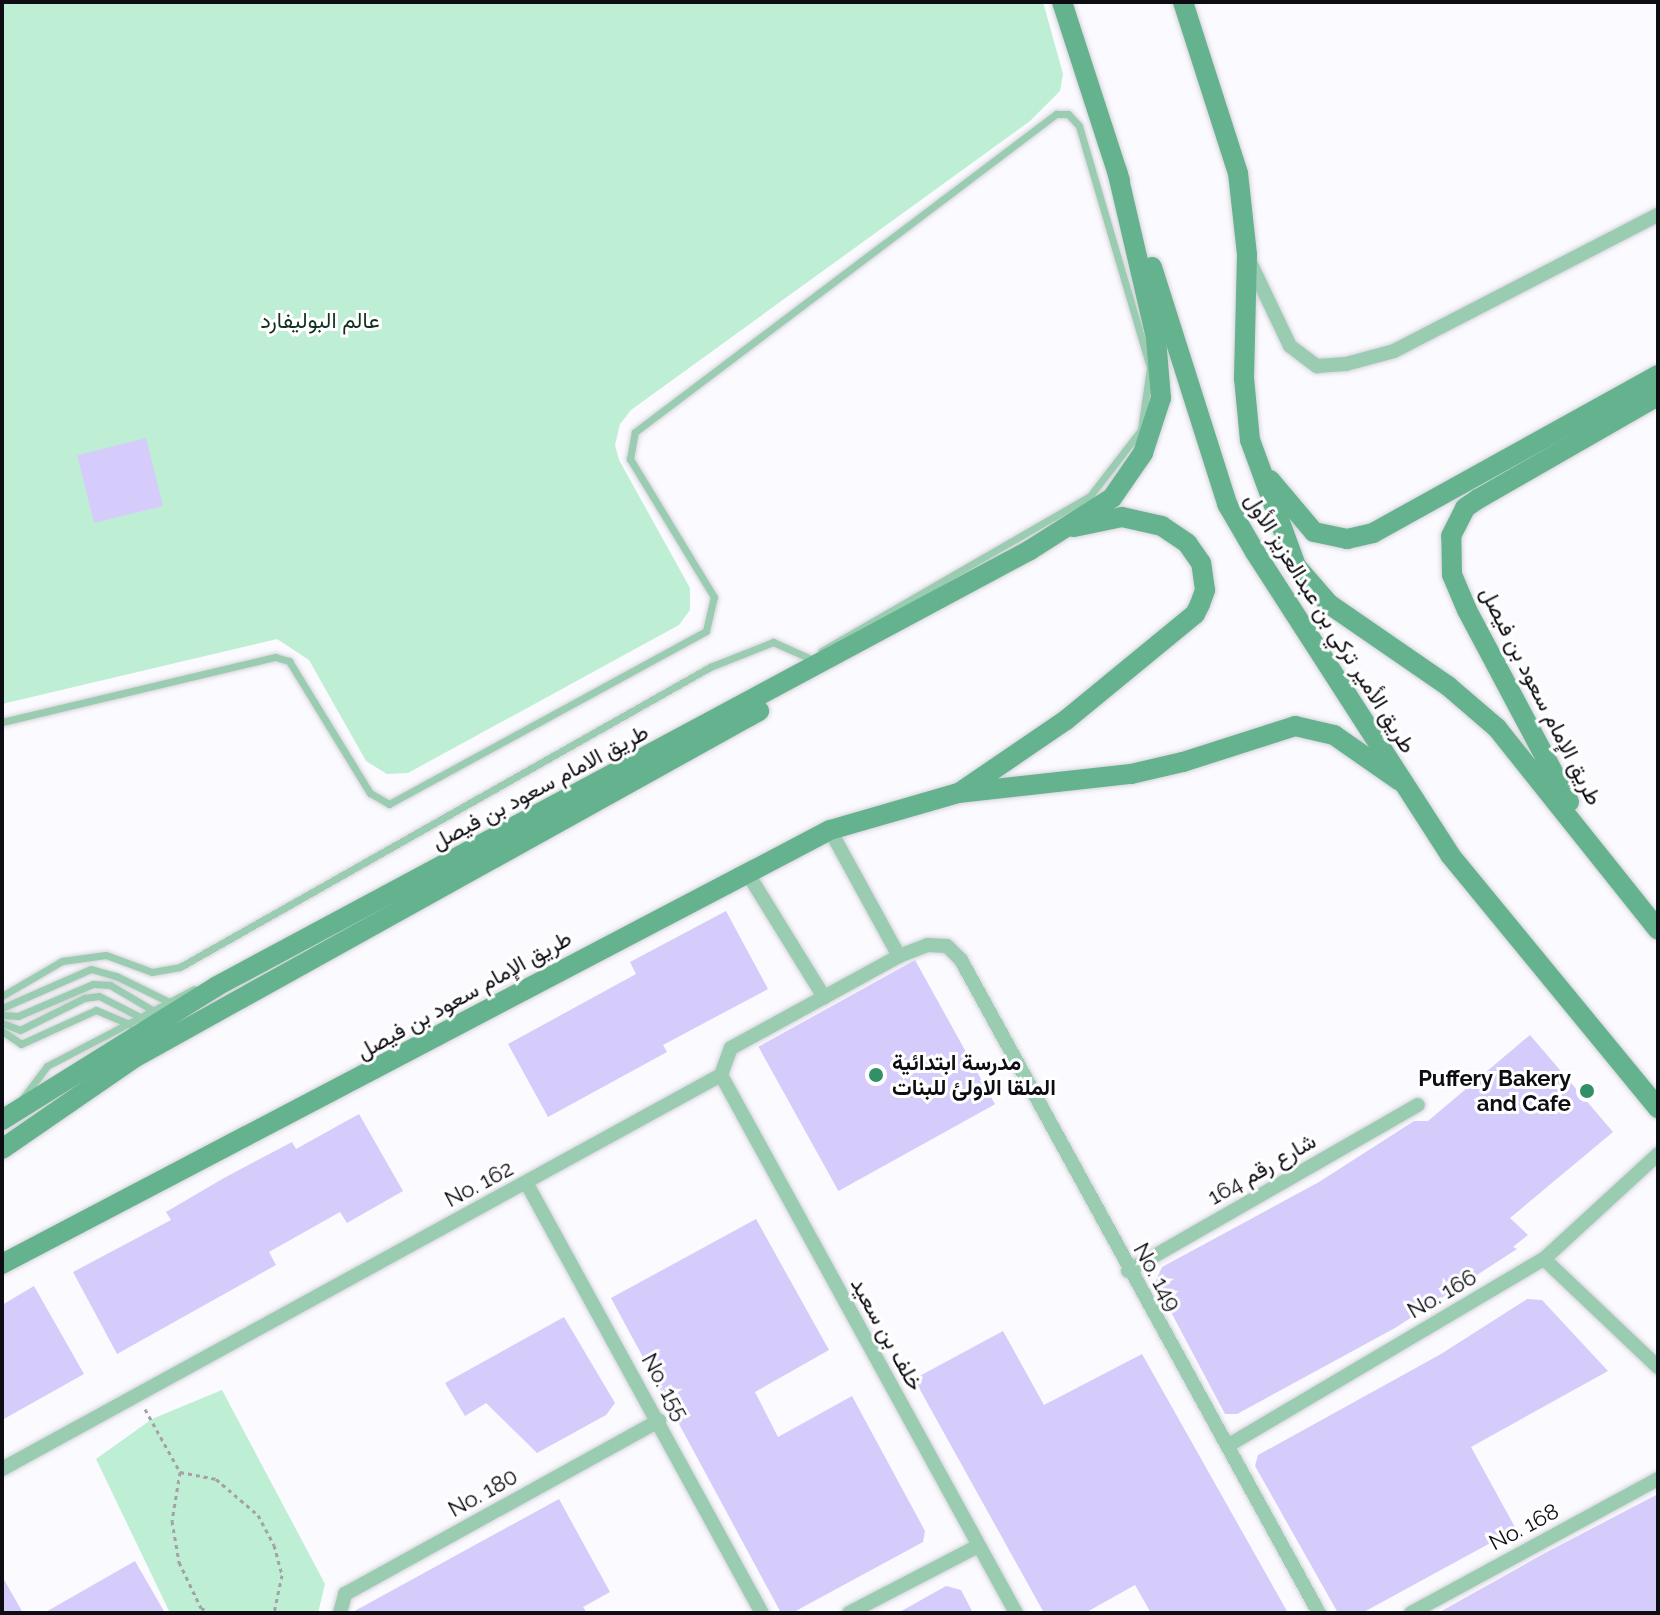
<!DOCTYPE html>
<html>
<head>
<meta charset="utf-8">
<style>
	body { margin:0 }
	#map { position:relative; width:1660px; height:1615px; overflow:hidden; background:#fbfaff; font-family:Raleway,Vazirmatn,sans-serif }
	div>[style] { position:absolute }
	.green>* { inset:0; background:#beeed4 }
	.building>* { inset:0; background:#d5ccfc; transform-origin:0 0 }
	.path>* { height:3px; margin-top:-1.5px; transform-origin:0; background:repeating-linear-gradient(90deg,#a3a2a8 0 4px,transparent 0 8px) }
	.roads { filter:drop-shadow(0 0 2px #d5d4d9) drop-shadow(0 0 2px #d5d4d9) }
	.lane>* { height:7px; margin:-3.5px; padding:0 3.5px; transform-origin:3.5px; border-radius:3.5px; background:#9accb2 }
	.street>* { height:14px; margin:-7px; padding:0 7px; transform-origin:7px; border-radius:7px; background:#9accb2 }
	.secondary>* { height:20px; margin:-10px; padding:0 10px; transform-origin:10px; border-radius:10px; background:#65b38e }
	.dots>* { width:22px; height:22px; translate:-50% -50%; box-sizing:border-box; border:4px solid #fff; border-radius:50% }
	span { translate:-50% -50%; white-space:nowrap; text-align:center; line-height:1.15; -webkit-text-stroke:6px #fff; paint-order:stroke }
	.park-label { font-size:22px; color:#123123 }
	.street-label { font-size:22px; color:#0e0d14 }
	.poi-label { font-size:22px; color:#0e0d14; font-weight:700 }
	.left { translate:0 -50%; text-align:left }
	.right { translate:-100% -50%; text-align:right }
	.frame { position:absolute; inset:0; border:4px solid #0e0d14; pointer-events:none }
</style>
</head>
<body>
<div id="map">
	<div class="green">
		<i style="clip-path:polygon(2px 2px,1043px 2px,1063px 74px,1060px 91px,1030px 121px,631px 410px,620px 424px,615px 445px,619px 460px,690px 588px,690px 610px,679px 625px,408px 773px,387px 774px,366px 761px,309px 660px,277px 639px,2px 704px)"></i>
		<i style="clip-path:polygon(222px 1390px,325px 1584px,318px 1613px,170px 1613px,96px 1459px,152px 1419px)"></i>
	</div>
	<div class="building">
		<i style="left:146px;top:438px;width:70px;height:71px;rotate:76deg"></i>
		<i style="clip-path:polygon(726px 911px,768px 989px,663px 1045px,667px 1052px,548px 1117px,508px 1044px,636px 974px,630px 962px)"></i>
		<i style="left:915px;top:960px;width:165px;height:179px;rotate:61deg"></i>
		<i style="clip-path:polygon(1530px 1035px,1613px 1132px,1510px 1218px,1528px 1235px,1513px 1247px,1517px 1249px,1395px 1328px,1237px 1414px,1225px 1414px,1155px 1282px,1162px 1267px,1319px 1182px,1414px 1121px,1428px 1121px)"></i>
		<i style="clip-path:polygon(359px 1114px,403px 1191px,347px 1223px,340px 1212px,269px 1252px,276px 1265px,117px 1354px,73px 1272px,171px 1220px,166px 1212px,224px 1178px,292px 1142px,296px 1149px)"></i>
		<i style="clip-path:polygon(756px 1219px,829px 1350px,755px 1392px,778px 1437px,852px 1396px,925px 1531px,923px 1542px,792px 1613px,781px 1613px,611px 1298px)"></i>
		<i style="clip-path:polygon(34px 1286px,84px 1374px,2px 1420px,2px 1305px)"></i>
		<i style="clip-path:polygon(1527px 1299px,1542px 1300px,1608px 1371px,1471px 1447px,1516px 1529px,1362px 1613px,1338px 1613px,1255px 1466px,1258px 1455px,1441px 1354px)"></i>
		<i style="clip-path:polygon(564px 1317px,615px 1403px,606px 1415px,537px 1453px,486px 1403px,465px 1416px,445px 1383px)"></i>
		<i style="clip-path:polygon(1003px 1331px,1044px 1405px,1142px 1354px,1288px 1613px,1151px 1613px,1135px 1585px,1085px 1613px,1044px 1613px,914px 1379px)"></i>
		<i style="clip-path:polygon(1658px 1494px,1658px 1613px,1438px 1613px,1545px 1553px)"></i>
		<i style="clip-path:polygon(559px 1499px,610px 1592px,583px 1607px,587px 1613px,351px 1613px)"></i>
		<i style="clip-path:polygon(135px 1561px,165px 1613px,44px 1613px)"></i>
		<i style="clip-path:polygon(2px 1576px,23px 1613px,2px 1613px)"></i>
		<i style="clip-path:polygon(946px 1586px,961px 1590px,973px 1613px,898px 1613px)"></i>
	</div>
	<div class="path">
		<i style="left:145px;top:1409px;width:72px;rotate:60.9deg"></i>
		<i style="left:180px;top:1472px;width:37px;rotate:11deg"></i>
		<i style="left:216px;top:1479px;width:55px;rotate:40.6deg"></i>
		<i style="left:258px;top:1515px;width:34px;rotate:62deg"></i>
		<i style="left:274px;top:1545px;width:31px;rotate:75deg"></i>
		<i style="left:282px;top:1575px;width:39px;rotate:102deg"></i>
		<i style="left:180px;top:1472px;width:50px;rotate:99.3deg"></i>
		<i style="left:172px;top:1521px;width:42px;rotate:80.3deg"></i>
		<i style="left:179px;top:1562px;width:51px;rotate:64.4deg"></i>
		<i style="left:201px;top:1608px;width:12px;rotate:24deg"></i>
	</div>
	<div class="roads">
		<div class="lane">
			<i style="left:2px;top:722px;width:281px;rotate:-13.4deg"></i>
			<i style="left:275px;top:657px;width:15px;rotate:16deg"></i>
			<i style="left:289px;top:661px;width:155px;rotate:58.5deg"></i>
			<i style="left:370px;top:793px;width:22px;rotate:30deg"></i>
			<i style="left:389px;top:804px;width:361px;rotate:-28.6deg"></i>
			<i style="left:706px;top:631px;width:35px;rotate:-77deg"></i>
			<i style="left:714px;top:597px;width:162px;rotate:-121.3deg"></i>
			<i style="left:630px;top:459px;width:27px;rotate:-80deg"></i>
			<i style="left:635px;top:432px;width:528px;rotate:-37.07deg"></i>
			<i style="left:1056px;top:114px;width:12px"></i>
			<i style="left:1068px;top:114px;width:16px;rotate:47deg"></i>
			<i style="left:1079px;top:126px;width:252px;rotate:73.6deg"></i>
			<i style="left:1150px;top:368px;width:63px;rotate:98.3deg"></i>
			<i style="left:1141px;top:430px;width:83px;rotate:127.7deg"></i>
			<i style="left:1090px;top:496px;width:310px;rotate:150deg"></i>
			<i style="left:2px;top:996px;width:69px;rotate:-30.3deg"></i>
			<i style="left:62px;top:961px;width:44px;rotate:-7.8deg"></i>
			<i style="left:106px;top:955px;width:49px;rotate:20.3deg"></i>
			<i style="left:152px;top:972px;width:28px;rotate:-10deg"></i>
			<i style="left:180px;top:967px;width:609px;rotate:-29.51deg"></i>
			<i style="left:710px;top:667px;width:68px;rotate:-21.6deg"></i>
			<i style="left:773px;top:642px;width:39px;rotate:24deg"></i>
			<i style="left:2px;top:1008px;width:97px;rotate:-23.7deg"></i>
			<i style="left:91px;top:969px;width:26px;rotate:16deg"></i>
			<i style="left:116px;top:976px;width:59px;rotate:26.1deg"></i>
			<i style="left:2px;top:1015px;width:16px;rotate:4deg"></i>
			<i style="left:18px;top:1016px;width:82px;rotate:-23.1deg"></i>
			<i style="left:93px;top:984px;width:17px;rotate:3deg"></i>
			<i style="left:110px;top:985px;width:51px;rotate:30.6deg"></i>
			<i style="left:2px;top:1023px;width:19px;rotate:21deg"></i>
			<i style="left:20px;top:1030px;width:72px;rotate:-26.6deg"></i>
			<i style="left:84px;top:998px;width:15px;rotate:-8deg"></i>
			<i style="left:99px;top:996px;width:48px;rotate:27.1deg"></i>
			<i style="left:2px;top:1031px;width:23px;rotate:34deg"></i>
			<i style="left:21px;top:1044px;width:82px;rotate:-24.4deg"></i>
			<i style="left:96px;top:1010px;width:36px;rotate:23deg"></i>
			<i style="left:22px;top:1099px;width:41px;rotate:-52.9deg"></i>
			<i style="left:47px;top:1066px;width:166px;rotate:-27.6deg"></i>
		</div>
		<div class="street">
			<i style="left:1249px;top:260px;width:95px;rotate:64.5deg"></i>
			<i style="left:1290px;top:346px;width:34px;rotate:37deg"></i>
			<i style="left:1317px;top:366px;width:29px;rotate:-4deg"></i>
			<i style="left:1346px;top:364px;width:50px;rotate:-15.2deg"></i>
			<i style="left:1394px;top:351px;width:297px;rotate:-27.3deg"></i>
			<i style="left:830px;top:830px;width:144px;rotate:61.3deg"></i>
			<i style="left:748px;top:874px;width:145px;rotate:58.3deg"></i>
			<i style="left:721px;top:1075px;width:614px;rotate:61.26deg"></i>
			<i style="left:527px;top:1184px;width:489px;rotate:61.3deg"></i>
			<i style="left:1544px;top:1259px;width:157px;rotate:43.5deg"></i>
			<i style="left:1128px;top:1271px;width:334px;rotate:-29.8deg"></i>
			<i style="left:1229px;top:1445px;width:366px;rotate:-30.6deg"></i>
			<i style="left:1544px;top:1259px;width:155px;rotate:-42.6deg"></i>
			<i style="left:2px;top:1469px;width:820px;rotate:-28.72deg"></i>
			<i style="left:721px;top:1075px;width:29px;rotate:-70deg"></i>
			<i style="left:731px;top:1048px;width:192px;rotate:-28.7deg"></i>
			<i style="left:899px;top:956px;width:30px;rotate:-21deg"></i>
			<i style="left:927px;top:945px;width:20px;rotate:3deg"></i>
			<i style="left:947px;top:946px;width:20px;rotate:45deg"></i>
			<i style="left:961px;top:960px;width:745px;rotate:61.27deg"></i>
			<i style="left:340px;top:1613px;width:20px;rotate:-75deg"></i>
			<i style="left:345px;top:1594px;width:359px;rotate:-28.9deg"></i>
			<i style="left:849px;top:1613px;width:145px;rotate:-27.4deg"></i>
			<i style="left:1411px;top:1613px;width:281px;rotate:-28.5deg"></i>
		</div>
		<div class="secondary">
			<i style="left:1062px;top:2px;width:188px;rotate:72deg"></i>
			<i style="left:1183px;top:2px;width:180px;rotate:72.2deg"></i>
			<i style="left:1238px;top:173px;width:82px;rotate:83.7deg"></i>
			<i style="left:1247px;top:255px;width:123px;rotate:91.4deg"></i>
			<i style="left:1244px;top:378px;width:62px;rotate:84.5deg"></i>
			<i style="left:1250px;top:440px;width:134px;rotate:69.9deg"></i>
			<i style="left:1296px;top:566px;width:50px;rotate:49deg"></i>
			<i style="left:1329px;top:604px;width:145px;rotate:34.6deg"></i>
			<i style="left:1448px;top:686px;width:65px;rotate:40.6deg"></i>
			<i style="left:1497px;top:728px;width:258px;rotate:51.4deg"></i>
			<i style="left:1152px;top:267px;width:249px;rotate:72.4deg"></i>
			<i style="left:1227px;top:504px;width:56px;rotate:59.7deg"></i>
			<i style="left:1255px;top:552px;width:360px;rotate:57.2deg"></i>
			<i style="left:1450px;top:855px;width:328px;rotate:50.6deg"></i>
			<i style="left:1270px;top:480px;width:68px;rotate:49.8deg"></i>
			<i style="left:1314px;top:532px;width:34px;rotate:12deg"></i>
			<i style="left:1347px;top:539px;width:27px;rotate:-13deg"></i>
			<i style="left:1373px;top:533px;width:326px;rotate:-29deg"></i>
			<i style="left:962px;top:791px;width:126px;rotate:-34.3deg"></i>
			<i style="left:1066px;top:720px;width:167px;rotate:-39.4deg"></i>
			<i style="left:1195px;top:614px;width:11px;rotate:-63deg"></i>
			<i style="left:1200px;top:604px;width:15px;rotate:-70deg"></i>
			<i style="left:1205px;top:590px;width:27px;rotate:-98deg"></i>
			<i style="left:1201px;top:563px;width:24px;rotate:-125deg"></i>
			<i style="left:1187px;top:543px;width:30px;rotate:-146deg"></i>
			<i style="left:1162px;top:526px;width:41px;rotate:-167.3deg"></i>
			<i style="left:1122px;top:517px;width:49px;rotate:168.2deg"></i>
			<i style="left:1569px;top:802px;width:217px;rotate:-118deg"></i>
			<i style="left:1467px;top:610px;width:38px;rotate:-113deg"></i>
			<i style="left:1452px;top:575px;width:39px;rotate:-91deg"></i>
			<i style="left:1451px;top:536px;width:31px;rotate:-63deg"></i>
			<i style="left:1465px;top:508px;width:16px;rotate:-35deg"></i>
			<i style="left:1478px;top:499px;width:207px;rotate:-29.8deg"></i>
			<i style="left:2px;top:1120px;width:253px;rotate:-31.9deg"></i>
			<i style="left:217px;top:986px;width:923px;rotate:-28.2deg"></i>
			<i style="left:1030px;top:550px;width:97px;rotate:-32.4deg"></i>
			<i style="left:1112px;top:498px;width:55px;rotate:-55.4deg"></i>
			<i style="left:1143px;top:453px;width:58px;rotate:-71.9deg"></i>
			<i style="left:1161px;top:398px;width:60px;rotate:-94.8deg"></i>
			<i style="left:1156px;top:338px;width:171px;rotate:-103.1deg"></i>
			<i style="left:2px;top:1149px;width:160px;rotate:-34.6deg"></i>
			<i style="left:134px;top:1058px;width:715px;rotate:-29.04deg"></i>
			<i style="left:2px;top:1264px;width:935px;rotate:-27.66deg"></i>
			<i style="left:830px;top:830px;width:133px;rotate:-16.1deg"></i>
			<i style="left:958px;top:793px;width:174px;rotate:-6.3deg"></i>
			<i style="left:1131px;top:774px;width:53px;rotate:-13deg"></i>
			<i style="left:1183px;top:762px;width:118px;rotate:-17.8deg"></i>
			<i style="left:1295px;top:726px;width:40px;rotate:13deg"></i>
			<i style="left:1334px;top:735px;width:80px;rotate:34.9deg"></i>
		</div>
	</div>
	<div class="dots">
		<i style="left:876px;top:1075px;background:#329068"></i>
		<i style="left:1587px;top:1091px;background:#329068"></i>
	</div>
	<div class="park-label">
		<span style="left:320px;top:321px">عالم البوليفارد</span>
	</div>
	<div class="street-label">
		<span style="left:1330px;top:623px;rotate:58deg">طريق الأمير تركي بن عبدالعزيز الأول</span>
		<span style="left:1541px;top:696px;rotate:63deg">طريق الإمام سعود بن فيصل</span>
		<span style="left:540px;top:787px;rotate:-28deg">طريق الامام سعود بن فيصل</span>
		<span style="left:464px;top:995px;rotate:-29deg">طريق الإمام سعود بن فيصل</span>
		<span style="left:1262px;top:1169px;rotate:-30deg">شارع رقم 164</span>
		<span style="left:479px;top:1184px;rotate:-28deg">No. 162</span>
		<span style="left:1157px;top:1277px;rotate:61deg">No. 149</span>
		<span style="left:1442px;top:1294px;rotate:-30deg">No. 166</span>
		<span style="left:887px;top:1334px;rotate:61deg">خلف بن سعيد</span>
		<span style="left:665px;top:1387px;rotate:61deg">No. 155</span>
		<span style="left:483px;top:1493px;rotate:-29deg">No. 180</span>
		<span style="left:1524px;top:1527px;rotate:-28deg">No. 168</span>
	</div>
	<div class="poi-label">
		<span class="left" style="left:892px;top:1075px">مدرسة ابتدائية<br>الملقا الاولئ للبنات</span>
		<span class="right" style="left:1571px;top:1091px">Puffery Bakery<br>and Cafe</span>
	</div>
	<div class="frame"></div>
</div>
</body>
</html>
